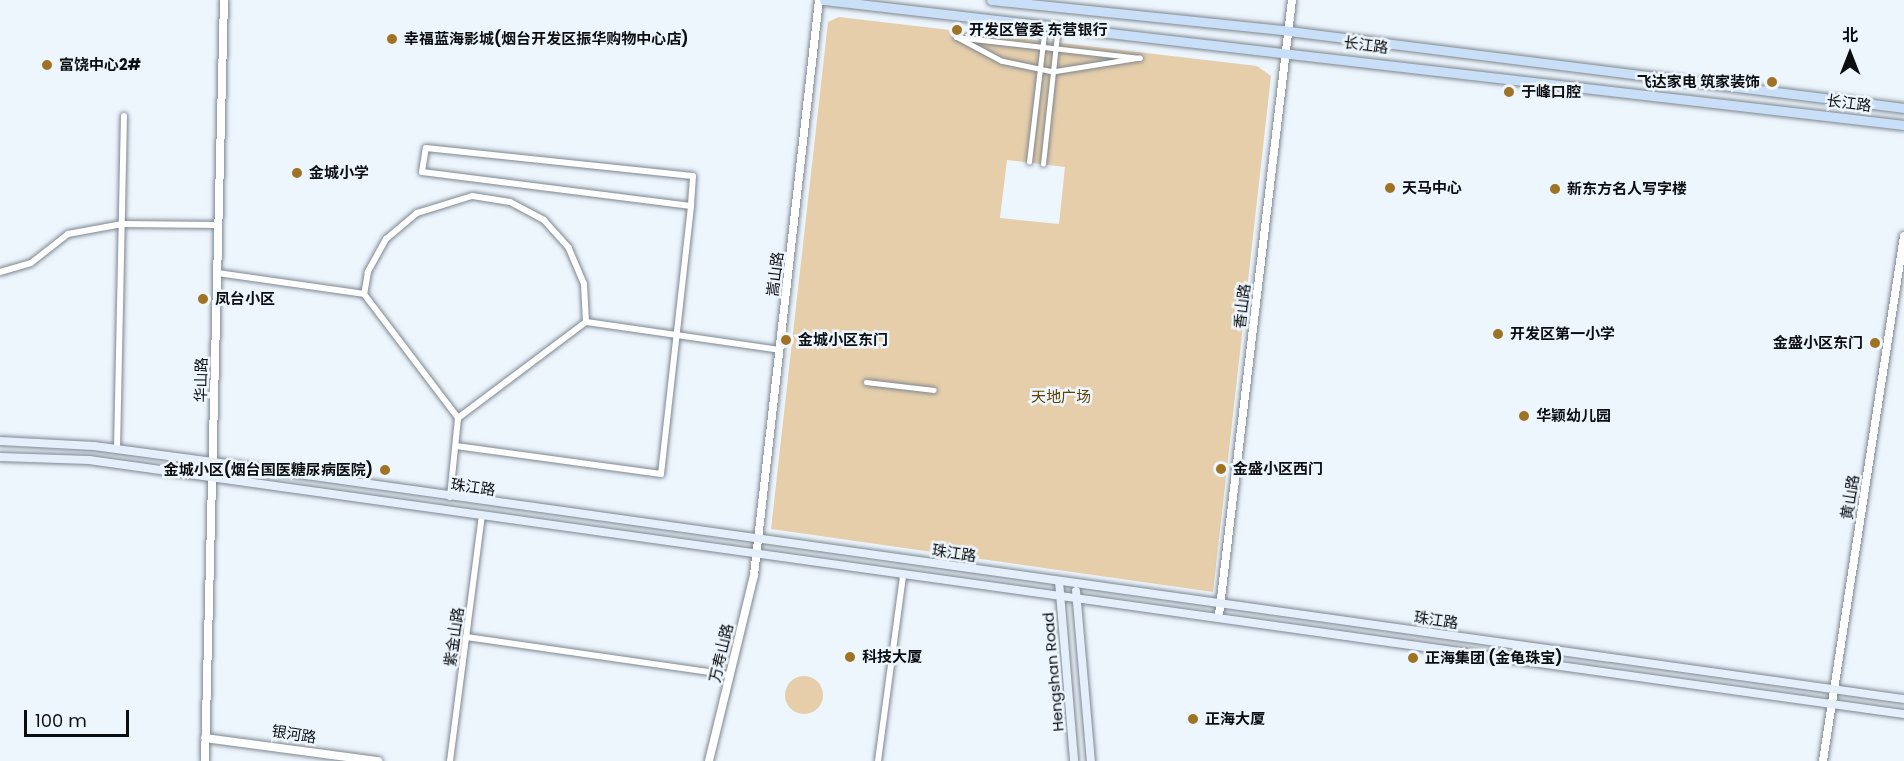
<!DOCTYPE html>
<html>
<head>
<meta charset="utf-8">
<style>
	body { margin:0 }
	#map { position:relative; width:1904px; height:761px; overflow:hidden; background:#edf5fd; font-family:Poppins,"Noto Sans SC",sans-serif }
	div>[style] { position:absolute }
	.green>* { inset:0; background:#e6ceaa }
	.round { border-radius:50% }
	.roads { filter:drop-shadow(0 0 2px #7d868f) drop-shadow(0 0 2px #7d868f) }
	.pedestrian>* { height:4.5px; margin:-2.25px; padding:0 2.25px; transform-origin:2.25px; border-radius:2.25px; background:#fff }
	.minor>* { height:6px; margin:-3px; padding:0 3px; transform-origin:3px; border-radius:3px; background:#fff }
	.tertiary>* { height:8px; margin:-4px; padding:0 4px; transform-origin:4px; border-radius:4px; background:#fff }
	.secondary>* { height:8px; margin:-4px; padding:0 4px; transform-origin:4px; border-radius:4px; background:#e4effb }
	.primary>* { height:9px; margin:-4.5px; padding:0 4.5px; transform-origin:4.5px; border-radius:4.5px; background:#c9dff7 }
	.dots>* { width:16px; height:16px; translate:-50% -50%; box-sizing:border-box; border:3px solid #edf5fd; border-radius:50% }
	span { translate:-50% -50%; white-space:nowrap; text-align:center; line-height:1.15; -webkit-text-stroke:5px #edf5fd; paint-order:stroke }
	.poi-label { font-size:15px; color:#0b0e11; font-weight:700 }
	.left { translate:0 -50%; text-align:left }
	.right { translate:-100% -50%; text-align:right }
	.street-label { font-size:15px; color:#0b0e11 }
	.park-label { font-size:15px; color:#614100 }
	.north { position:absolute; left:1820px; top:24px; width:60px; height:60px; -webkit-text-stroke:4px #edf5fd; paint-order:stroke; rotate:0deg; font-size:16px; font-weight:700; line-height:24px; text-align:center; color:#0b0e11 }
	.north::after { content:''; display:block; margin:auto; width:21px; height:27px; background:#0b0e11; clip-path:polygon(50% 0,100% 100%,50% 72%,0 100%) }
	.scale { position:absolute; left:24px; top:710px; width:105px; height:27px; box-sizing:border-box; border:3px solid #0b0e11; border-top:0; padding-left:8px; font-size:18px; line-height:21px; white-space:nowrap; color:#0b0e11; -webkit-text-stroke:4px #edf5fd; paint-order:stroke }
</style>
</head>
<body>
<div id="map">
	<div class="green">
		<i style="clip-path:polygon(evenodd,839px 17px,1257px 66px,1271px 76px,1213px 592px,771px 529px,828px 22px,839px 17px,1007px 160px,1065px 167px,1059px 224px,1000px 218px,1007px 160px)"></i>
		<i class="round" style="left:785px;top:676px;width:38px;height:38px"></i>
	</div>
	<div class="roads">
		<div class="pedestrian">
			<i style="left:956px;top:37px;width:185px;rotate:6.5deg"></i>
			<i style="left:1140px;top:58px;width:88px;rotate:170.9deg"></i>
			<i style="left:1053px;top:72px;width:53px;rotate:-168.1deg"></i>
			<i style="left:1001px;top:61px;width:51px;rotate:-151.9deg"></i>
			<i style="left:1029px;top:162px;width:129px;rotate:-83.3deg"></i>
			<i style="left:1043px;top:164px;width:129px;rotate:-83.8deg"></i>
			<i style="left:866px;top:382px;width:68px;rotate:6.7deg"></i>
		</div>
		<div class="minor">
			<i style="left:0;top:272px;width:32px;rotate:-16deg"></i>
			<i style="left:31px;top:263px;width:47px;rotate:-38.1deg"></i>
			<i style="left:68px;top:234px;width:55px;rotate:-10.5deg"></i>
			<i style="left:122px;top:224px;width:96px;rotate:0.6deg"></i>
			<i style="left:217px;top:273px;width:148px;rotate:8.1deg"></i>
			<i style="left:586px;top:322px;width:196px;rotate:8.2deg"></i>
			<i style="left:456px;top:446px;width:207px;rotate:7.8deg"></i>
			<i style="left:661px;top:474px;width:270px;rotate:-83.6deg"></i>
			<i style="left:691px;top:206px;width:271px;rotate:-172.8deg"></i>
			<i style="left:422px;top:172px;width:24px;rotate:-81deg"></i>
			<i style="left:426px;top:148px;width:268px;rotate:6deg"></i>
			<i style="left:693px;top:176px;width:30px;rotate:94deg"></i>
			<i style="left:117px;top:449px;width:333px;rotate:-88.8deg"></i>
			<i style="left:450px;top:497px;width:79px;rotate:-84.2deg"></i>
			<i style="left:458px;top:418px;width:160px;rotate:-36.9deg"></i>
			<i style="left:586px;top:322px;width:38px;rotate:-93deg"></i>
			<i style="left:584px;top:284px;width:39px;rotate:-113deg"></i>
			<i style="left:569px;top:248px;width:38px;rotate:-132deg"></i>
			<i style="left:544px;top:220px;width:38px;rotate:-152deg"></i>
			<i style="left:510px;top:202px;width:38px;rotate:-171deg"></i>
			<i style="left:472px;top:196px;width:58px;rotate:162.8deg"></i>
			<i style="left:417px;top:213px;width:40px;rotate:140deg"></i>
			<i style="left:386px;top:239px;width:38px;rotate:119deg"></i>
			<i style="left:368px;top:272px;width:22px;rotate:100deg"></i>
			<i style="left:364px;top:294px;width:156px;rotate:52.8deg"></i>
			<i style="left:466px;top:637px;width:266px;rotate:8.2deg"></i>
			<i style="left:450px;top:761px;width:247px;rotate:-82.6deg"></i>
			<i style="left:878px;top:761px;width:187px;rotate:-82.3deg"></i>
		</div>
		<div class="tertiary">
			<i style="left:1219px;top:615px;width:619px;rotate:-83.23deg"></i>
			<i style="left:205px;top:738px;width:175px;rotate:7.6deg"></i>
			<i style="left:205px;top:761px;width:761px;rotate:-88.57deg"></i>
			<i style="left:709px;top:761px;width:191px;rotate:-76.4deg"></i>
			<i style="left:754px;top:575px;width:579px;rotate:-83.55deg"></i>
			<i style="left:1823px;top:761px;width:531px;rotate:-81.23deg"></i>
		</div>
		<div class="secondary">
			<i style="left:0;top:441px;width:94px;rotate:3deg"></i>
			<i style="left:94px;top:446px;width:120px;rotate:7.7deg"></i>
			<i style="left:213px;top:462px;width:1708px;rotate:7.98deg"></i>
			<i style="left:0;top:457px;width:89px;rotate:1.9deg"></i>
			<i style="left:89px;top:460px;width:1833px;rotate:7.97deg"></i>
			<i style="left:1059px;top:581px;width:181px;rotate:85.2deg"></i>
			<i style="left:1076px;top:591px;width:171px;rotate:85deg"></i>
		</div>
		<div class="primary">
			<i style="left:824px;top:0;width:1087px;rotate:6.6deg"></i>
			<i style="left:991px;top:0;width:300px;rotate:5.9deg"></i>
			<i style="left:1289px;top:31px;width:620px;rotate:7.14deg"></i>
		</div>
	</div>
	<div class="dots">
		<i style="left:957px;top:30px;background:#9f7323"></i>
		<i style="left:392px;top:39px;background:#9f7323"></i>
		<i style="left:47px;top:65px;background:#9f7323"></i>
		<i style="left:1772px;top:82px;background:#9f7323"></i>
		<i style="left:1509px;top:92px;background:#9f7323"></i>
		<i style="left:297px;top:173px;background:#9f7323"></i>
		<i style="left:1390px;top:188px;background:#9f7323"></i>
		<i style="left:1555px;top:189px;background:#9f7323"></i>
		<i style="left:203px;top:299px;background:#9f7323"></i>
		<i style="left:1498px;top:334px;background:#9f7323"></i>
		<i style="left:786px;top:340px;background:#9f7323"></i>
		<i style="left:1875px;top:343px;background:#9f7323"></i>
		<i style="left:1524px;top:416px;background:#9f7323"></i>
		<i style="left:1221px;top:469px;background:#9f7323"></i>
		<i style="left:385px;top:470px;background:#9f7323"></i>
		<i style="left:850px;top:657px;background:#9f7323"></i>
		<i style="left:1413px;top:658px;background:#9f7323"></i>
		<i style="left:1193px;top:719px;background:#9f7323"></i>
	</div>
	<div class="poi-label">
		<span class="left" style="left:969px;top:30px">开发区管委 东营银行</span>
		<span class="left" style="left:404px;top:39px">幸福蓝海影城(烟台开发区振华购物中心店)</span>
		<span class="left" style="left:59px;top:65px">富饶中心2#</span>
		<span class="right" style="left:1760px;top:82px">飞达家电 筑家装饰</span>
		<span class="left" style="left:1521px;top:92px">于峰口腔</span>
		<span class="left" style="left:309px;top:173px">金城小学</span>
		<span class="left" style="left:1402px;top:188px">天马中心</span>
		<span class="left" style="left:1567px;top:189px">新东方名人写字楼</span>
		<span class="left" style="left:215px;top:299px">凤台小区</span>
		<span class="left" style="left:1510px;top:334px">开发区第一小学</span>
		<span class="left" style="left:798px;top:340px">金城小区东门</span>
		<span class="right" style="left:1863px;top:343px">金盛小区东门</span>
		<span class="left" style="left:1536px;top:416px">华颖幼儿园</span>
		<span class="left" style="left:1233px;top:469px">金盛小区西门</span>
		<span class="right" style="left:373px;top:470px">金城小区(烟台国医糖尿病医院)</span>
		<span class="left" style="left:862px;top:657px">科技大厦</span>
		<span class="left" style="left:1425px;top:658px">正海集团 (金龟珠宝)</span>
		<span class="left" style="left:1205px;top:719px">正海大厦</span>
	</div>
	<div class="street-label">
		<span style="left:1366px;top:45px;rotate:7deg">长江路</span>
		<span style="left:1849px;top:103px;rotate:7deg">长江路</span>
		<span style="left:775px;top:274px;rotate:-83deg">嵩山路</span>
		<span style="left:1242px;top:306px;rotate:-83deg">香山路</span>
		<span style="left:201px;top:380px;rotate:-89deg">华山路</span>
		<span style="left:473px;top:487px;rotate:8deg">珠江路</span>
		<span style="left:1850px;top:497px;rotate:-81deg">黄山路</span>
		<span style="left:954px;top:553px;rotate:8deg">珠江路</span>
		<span style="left:1436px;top:620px;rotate:8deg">珠江路</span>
		<span style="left:454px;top:637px;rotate:-82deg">紫金山路</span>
		<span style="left:721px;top:653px;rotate:-77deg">万寿山路</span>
		<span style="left:1053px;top:672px;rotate:-95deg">Hengshan Road</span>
		<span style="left:294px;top:734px;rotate:9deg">银河路</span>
	</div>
	<div class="park-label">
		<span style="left:1061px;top:397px">天地广场</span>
	</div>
	<div class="north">北</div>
	<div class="scale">100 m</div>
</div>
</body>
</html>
